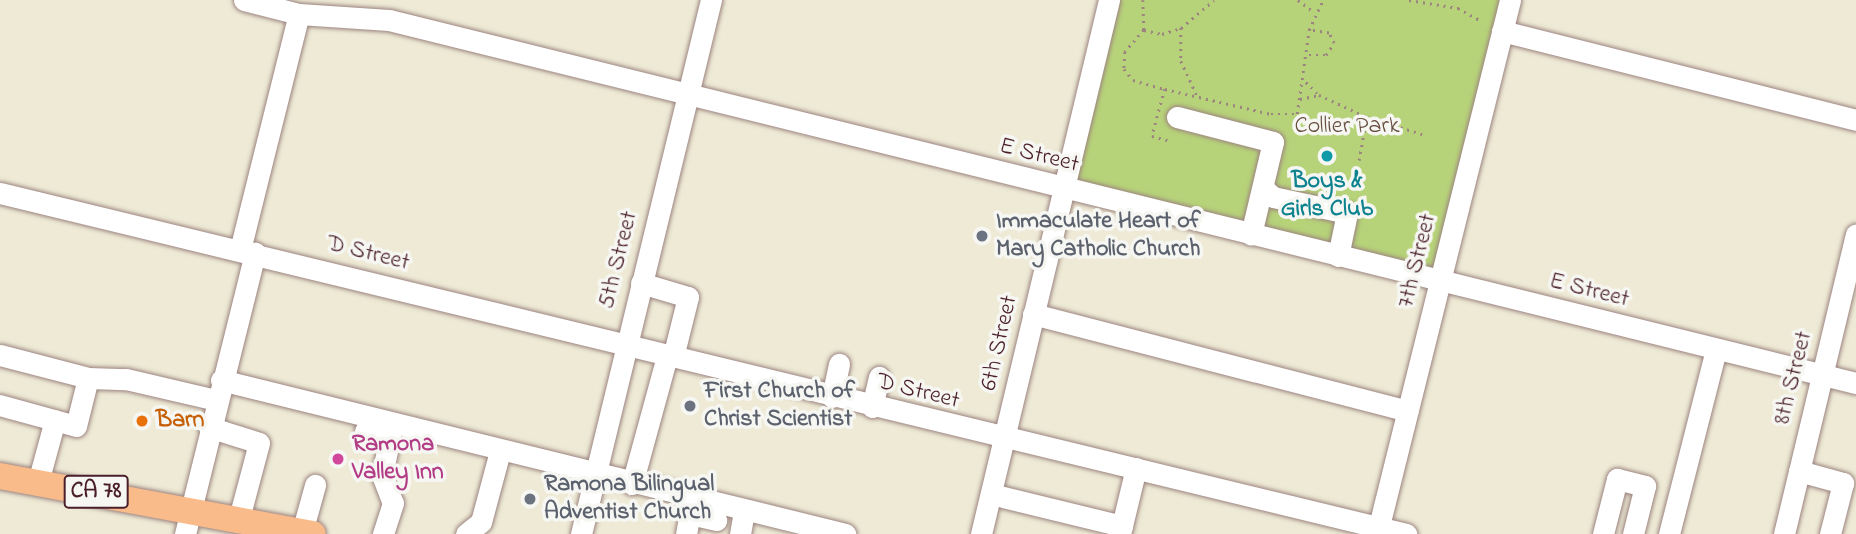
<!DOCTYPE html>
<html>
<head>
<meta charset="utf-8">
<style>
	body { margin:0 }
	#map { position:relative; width:1856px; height:534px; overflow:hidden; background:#eeead5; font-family:"Indie Flower",sans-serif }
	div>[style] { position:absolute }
	.green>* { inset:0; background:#b7d379 }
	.path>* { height:2.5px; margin-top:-1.25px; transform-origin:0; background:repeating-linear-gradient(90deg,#9c8480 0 2px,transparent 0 7px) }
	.roads { filter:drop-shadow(0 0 2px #9c8480) drop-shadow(0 0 2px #9c8480) }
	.minor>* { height:21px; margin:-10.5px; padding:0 10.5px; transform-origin:10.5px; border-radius:10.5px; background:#fff }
	.major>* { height:26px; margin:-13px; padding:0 13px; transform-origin:13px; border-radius:13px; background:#fabb8b }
	.dots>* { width:19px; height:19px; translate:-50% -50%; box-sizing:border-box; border:4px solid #f6f6f2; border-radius:50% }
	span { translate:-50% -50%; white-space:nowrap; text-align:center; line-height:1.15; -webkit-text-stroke:7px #f6f6f2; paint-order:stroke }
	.shield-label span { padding:2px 5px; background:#f6f6f2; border:2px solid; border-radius:5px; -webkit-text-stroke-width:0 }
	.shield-label { font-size:23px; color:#4a1f2b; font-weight:700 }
	.park-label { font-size:24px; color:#654c3e }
	.street-label { font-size:24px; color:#4a1f2b }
	.culture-label { font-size:24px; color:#0d838f; font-weight:700 }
	.worship-label { font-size:24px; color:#5b616d; font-weight:700 }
	.left { translate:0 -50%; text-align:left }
	.food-label { font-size:24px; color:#c56008; font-weight:700 }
	.hotel-label { font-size:24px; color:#b23c85; font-weight:700 }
</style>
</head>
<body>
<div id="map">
	<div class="green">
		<i style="clip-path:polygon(1110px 0,1510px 0,1440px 280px,1064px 188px)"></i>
	</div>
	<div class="path">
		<i style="left:1143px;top:0;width:30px;rotate:88deg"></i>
		<i style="left:1144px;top:30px;width:29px;rotate:131deg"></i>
		<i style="left:1125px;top:52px;width:17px;rotate:93deg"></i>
		<i style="left:1124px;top:69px;width:14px;rotate:51deg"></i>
		<i style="left:1133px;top:80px;width:33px;rotate:16deg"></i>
		<i style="left:1165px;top:89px;width:49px;rotate:105.5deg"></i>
		<i style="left:1152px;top:136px;width:20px;rotate:15deg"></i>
		<i style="left:1298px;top:0;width:20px;rotate:37deg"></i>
		<i style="left:1409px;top:0;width:50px;rotate:9.3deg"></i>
		<i style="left:1458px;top:8px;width:25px;rotate:29deg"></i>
		<i style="left:1181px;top:28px;width:43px;rotate:-40.3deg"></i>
		<i style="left:1144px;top:30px;width:18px;rotate:13deg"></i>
		<i style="left:1162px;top:34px;width:20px;rotate:-18deg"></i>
		<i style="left:1181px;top:28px;width:33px;rotate:90deg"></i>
		<i style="left:1181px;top:61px;width:38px;rotate:65deg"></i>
		<i style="left:1309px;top:55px;width:17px"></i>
		<i style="left:1326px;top:55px;width:14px;rotate:-56deg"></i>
		<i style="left:1334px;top:43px;width:11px;rotate:-117deg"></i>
		<i style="left:1329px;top:33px;width:19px;rotate:-171deg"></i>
		<i style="left:1306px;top:82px;width:17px;rotate:45deg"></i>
		<i style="left:1165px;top:89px;width:109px;rotate:13.3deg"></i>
		<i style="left:1271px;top:114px;width:26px"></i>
		<i style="left:1297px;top:114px;width:85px;rotate:-81.9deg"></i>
		<i style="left:1309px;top:30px;width:33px;rotate:-65deg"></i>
		<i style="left:1300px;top:99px;width:19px;rotate:-12deg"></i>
		<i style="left:1319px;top:95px;width:53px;rotate:24.6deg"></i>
		<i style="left:1367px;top:117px;width:47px;rotate:99.9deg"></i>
		<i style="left:1367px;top:117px;width:58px;rotate:17.2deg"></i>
	</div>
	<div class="roads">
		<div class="minor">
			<i style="left:244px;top:0;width:57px;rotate:14.3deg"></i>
			<i style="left:299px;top:14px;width:90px;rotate:3.8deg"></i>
			<i style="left:389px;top:20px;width:1511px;rotate:13.9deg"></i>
			<i style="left:1502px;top:31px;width:365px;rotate:14.1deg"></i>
			<i style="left:1177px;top:117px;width:99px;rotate:14.6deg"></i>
			<i style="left:1273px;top:142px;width:95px;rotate:103.4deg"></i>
			<i style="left:1263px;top:188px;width:13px;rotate:42deg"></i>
			<i style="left:1273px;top:197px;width:76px;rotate:12.2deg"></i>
			<i style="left:1347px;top:213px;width:44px;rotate:101.8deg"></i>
			<i style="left:0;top:193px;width:1447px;rotate:13.63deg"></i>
			<i style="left:240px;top:250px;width:243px;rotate:-76deg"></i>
			<i style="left:641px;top:283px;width:49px;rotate:16.6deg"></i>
			<i style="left:688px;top:297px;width:62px;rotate:104deg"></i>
			<i style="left:1033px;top:314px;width:387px;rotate:14.5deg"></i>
			<i style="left:0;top:355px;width:91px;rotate:14.6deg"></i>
			<i style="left:88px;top:378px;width:49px;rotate:104deg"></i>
			<i style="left:76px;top:426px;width:79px;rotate:-164.6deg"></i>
			<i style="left:88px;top:378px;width:38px;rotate:2deg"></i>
			<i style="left:126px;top:379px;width:92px;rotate:13.1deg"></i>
			<i style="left:221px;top:380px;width:643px;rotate:13.86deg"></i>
			<i style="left:832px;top:397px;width:34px;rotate:-78deg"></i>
			<i style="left:872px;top:407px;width:31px;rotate:-77deg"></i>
			<i style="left:209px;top:427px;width:52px;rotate:17.7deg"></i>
			<i style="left:259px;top:443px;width:78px;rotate:104.9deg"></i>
			<i style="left:365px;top:431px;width:26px;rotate:13deg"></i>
			<i style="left:390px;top:437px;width:39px;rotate:102deg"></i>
			<i style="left:382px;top:475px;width:30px;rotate:69deg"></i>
			<i style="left:393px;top:503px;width:33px;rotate:108deg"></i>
			<i style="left:1799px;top:471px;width:46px;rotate:15.3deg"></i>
			<i style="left:1843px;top:483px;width:53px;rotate:104.3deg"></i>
			<i style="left:38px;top:482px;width:64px;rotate:-74.7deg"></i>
			<i style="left:632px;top:484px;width:133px;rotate:-74.7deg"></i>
			<i style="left:991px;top:494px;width:135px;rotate:13.7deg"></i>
			<i style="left:302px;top:532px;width:49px;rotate:-74.5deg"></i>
			<i style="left:185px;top:534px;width:290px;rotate:-76deg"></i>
			<i style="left:466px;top:534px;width:19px;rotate:-39deg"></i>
			<i style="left:481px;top:522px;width:73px;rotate:-75deg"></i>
			<i style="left:581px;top:534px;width:550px;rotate:-76.32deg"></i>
			<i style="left:686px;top:534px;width:20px;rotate:-79deg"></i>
			<i style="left:690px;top:514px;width:27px;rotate:13deg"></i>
			<i style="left:740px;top:534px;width:23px;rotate:-80deg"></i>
			<i style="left:981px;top:534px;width:549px;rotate:-76.52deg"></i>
			<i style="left:1120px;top:534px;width:68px;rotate:-76.4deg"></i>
			<i style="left:1377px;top:534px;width:550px;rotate:-76.01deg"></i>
			<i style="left:1603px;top:534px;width:57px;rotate:-75.7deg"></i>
			<i style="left:1617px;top:479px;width:29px;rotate:14deg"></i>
			<i style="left:1645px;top:486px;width:49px;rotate:104deg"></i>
			<i style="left:1669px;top:534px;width:191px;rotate:-75.7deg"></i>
			<i style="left:1784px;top:534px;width:308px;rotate:-76.5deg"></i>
		</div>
		<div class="major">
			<i style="left:0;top:476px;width:318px;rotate:10.5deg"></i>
		</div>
	</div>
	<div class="dots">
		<i style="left:1327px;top:156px;background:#0f9aa8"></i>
		<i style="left:982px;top:236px;background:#6b7280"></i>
		<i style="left:690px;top:406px;background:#6b7280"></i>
		<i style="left:142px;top:421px;background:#e8710a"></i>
		<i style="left:338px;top:459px;background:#d1479c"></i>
		<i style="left:530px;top:499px;background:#6b7280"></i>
	</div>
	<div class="shield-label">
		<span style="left:96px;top:492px">CA 78</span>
	</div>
	<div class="park-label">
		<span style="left:1347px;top:127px">Collier Park</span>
	</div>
	<div class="street-label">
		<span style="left:1039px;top:156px;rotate:14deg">E Street</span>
		<span style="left:368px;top:254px;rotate:14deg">D Street</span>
		<span style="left:619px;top:260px;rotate:-76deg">5th Street</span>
		<span style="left:1418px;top:261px;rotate:-76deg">7th Street</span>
		<span style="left:1589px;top:291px;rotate:14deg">E Street</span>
		<span style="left:1000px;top:343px;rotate:-77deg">6th Street</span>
		<span style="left:1794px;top:378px;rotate:-76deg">8th Street</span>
		<span style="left:918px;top:392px;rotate:14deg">D Street</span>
	</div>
	<div class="culture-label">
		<span style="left:1327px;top:196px">Boys &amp;<br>Girls Club</span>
	</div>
	<div class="worship-label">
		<span class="left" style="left:996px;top:236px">Immaculate Heart of<br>Mary Catholic Church</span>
		<span class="left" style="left:704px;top:406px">First Church of<br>Christ Scientist</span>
		<span class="left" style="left:544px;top:499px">Ramona Bilingual<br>Adventist Church</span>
	</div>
	<div class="food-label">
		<span class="left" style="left:156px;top:421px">Barn</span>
	</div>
	<div class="hotel-label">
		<span class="left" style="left:352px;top:459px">Ramona<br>Valley Inn</span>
	</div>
</div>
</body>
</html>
